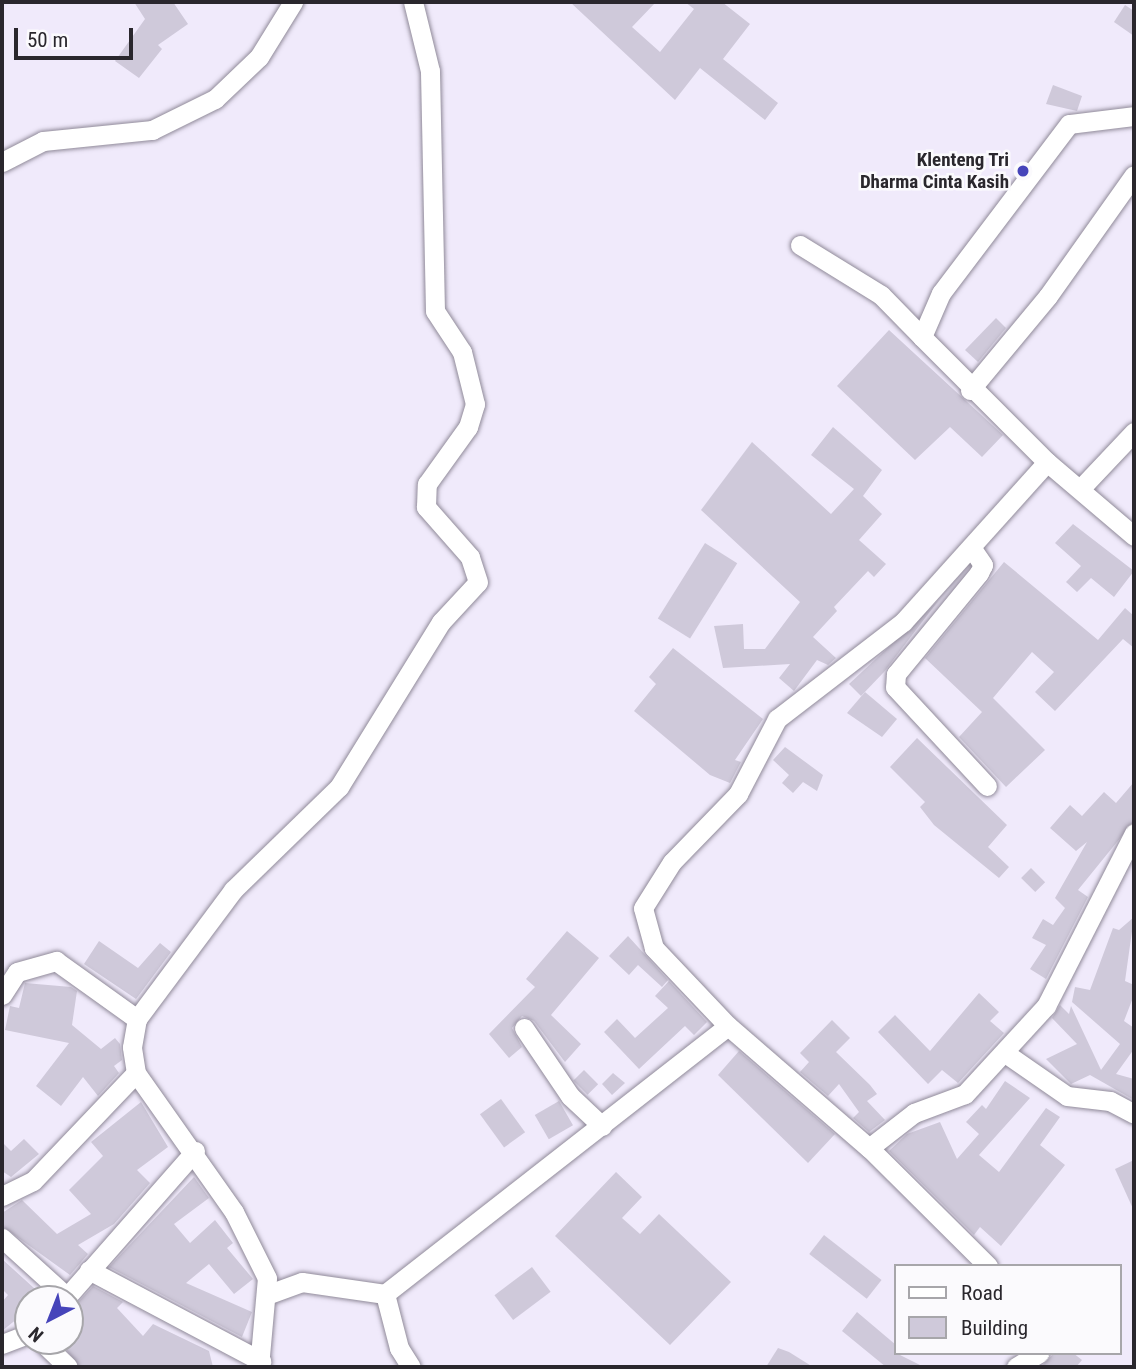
<!DOCTYPE html>
<html>
<head>
<meta charset="utf-8">
<style>
	body { margin:0 }
	#map { position:relative; width:1136px; height:1369px; overflow:hidden; background:#f0eafb; font-family:"Roboto Condensed",sans-serif }
	div>[style] { position:absolute }
	.building>* { inset:0; background:#cfc9da; transform-origin:0 0 }
	.roads { filter:drop-shadow(0 0 2px #908a99) drop-shadow(0 0 2px #908a99) }
	.minor>* { height:19px; margin:-9.5px; padding:0 9.5px; transform-origin:9.5px; border-radius:9.5px; background:#fff }
	.dots>* { width:19px; height:19px; translate:-50% -50%; box-sizing:border-box; border:4px solid #fbfafd; border-radius:50% }
	span { translate:-50% -50%; white-space:nowrap; text-align:center; line-height:1.15; -webkit-text-stroke:5px #fbfafd; paint-order:stroke }
	.poi-label { font-size:19px; color:#2a272d; font-weight:700 }
	.right { translate:-100% -50%; text-align:right }
	.frame { position:absolute; inset:0; border:4px solid #2a272d; pointer-events:none }
	.legend { position:absolute; left:894px; top:1264px; width:228px; height:91px; box-sizing:border-box; background:#fbfafd; border:2px solid #a7a6aa; margin:0; padding:9px 12px; list-style:none; font-size:21px; color:#2a272d }
	.legend li { display:flex; align-items:center; gap:14px; height:35px }
	.legend b { width:35px; border:2px solid #a7a6aa }
	.north { position:absolute; left:14px; top:1285px; width:70px; height:70px; box-sizing:border-box; background:#fbfafd; border:2px solid #a7a6aa; border-radius:50%; rotate:222deg; font-size:19px; font-weight:700; line-height:28px; text-align:center; color:#2a272d }
	.north::after { content:''; display:block; margin:auto; width:24px; height:32px; background:#4644ba; clip-path:polygon(50% 0,100% 100%,50% 72%,0 100%) }
	.scale { position:absolute; left:14px; top:28px; width:119px; height:32px; box-sizing:border-box; border:4px solid #2a272d; border-top:0; padding-left:9px; font-size:21px; line-height:24px; white-space:nowrap; color:#2a272d; -webkit-text-stroke:5px #fbfafd; paint-order:stroke }
</style>
</head>
<body>
<div id="map">
	<div class="building">
		<i style="clip-path:polygon(134px 2px,173px 2px,188px 24px,158px 45px,162px 49px,139px 78px,115px 61px,145px 19px)"></i>
		<i style="clip-path:polygon(570px 2px,656px 2px,632px 27px,660px 52px,694px 9px,685px 2px,722px 2px,750px 24px,723px 59px,778px 103px,765px 120px,700px 68px,675px 100px)"></i>
		<i style="clip-path:polygon(1125px 5px,1134px 11px,1134px 36px,1114px 22px)"></i>
		<i style="clip-path:polygon(1053px 85px,1082px 96px,1077px 111px,1046px 104px)"></i>
		<i style="clip-path:polygon(996px 318px,1006px 328px,978px 362px,965px 350px)"></i>
		<i style="clip-path:polygon(889px 330px,1003px 435px,982px 457px,950px 427px,915px 460px,837px 386px)"></i>
		<i style="clip-path:polygon(833px 427px,882px 470px,863px 496px,882px 514px,859px 540px,886px 564px,874px 577px,868px 571px,834px 607px,837px 611px,813px 637px,836px 658px,828px 665px,817px 660px,794px 691px,779px 678px,790px 664px,723px 668px,714px 626px,743px 624px,744px 649px,765px 649px,800px 602px,701px 510px,752px 442px,831px 514px,854px 489px,811px 455px)"></i>
		<i style="clip-path:polygon(1073px 524px,1134px 571px,1114px 597px,1091px 578px,1077px 592px,1066px 582px,1081px 566px,1055px 543px)"></i>
		<i style="left:705px;top:543px;width:38px;height:89px;rotate:32deg"></i>
		<i style="clip-path:polygon(1004px 562px,1098px 640px,1125px 608px,1134px 616px,1134px 648px,1123px 639px,1055px 711px,1035px 692px,1054px 672px,1032px 652px,993px 698px,1045px 750px,1006px 787px,959px 737px,982px 712px,925px 658px)"></i>
		<i style="clip-path:polygon(938px 601px,884px 672px,861px 696px,849px 684px)"></i>
		<i style="clip-path:polygon(673px 648px,763px 719px,735px 760px,741px 762px,730px 783px,710px 775px,634px 711px,656px 684px,649px 677px)"></i>
		<i style="clip-path:polygon(865px 692px,897px 719px,882px 737px,847px 713px)"></i>
		<i style="clip-path:polygon(917px 738px,1007px 825px,988px 847px,1009px 867px,999px 878px,934px 825px,920px 807px,925px 802px,890px 767px)"></i>
		<i style="clip-path:polygon(785px 747px,823px 775px,817px 791px,803px 782px,793px 793px,782px 783px,789px 775px,773px 760px)"></i>
		<i style="clip-path:polygon(1134px 782px,1134px 821px,1078px 890px,1088px 897px,1046px 979px,1030px 969px,1046px 945px,1032px 938px,1043px 919px,1053px 925px,1065px 908px,1055px 898px,1087px 842px,1076px 851px,1050px 828px,1070px 805px,1082px 816px,1104px 792px,1116px 803px)"></i>
		<i style="left:1031px;top:868px;width:20px;height:14px;rotate:45deg"></i>
		<i style="clip-path:polygon(1134px 917px,1125px 981px,1134px 985px,1134px 995px,1124px 1021px,1134px 1028px,1134px 1049px,1116px 1074px,1134px 1079px,1134px 1100px,1090px 1075px,1071px 1084px,1046px 1059px,1077px 1044px,1052px 1018px,1060px 1005px,1069px 1014px,1071px 1006px,1101px 1070px,1120px 1044px,1072px 1002px,1075px 987px,1090px 990px,1113px 928px,1119px 930px)"></i>
		<i style="clip-path:polygon(567px 931px,599px 958px,551px 1015px,581px 1044px,565px 1062px,534px 1021px,522px 1016px,512px 1028px,522px 1047px,509px 1058px,489px 1034px,535px 987px,526px 979px)"></i>
		<i style="clip-path:polygon(628px 936px,668px 980px,662px 987px,638px 965px,629px 975px,609px 956px)"></i>
		<i style="clip-path:polygon(99px 941px,138px 968px,160px 943px,171px 952px,136px 999px,84px 964px)"></i>
		<i style="clip-path:polygon(669px 981px,707px 1022px,694px 1035px,685px 1026px,639px 1069px,604px 1032px,617px 1019px,635px 1038px,668px 1008px,655px 996px)"></i>
		<i style="clip-path:polygon(25px 983px,71px 987px,77px 991px,72px 1025px,101px 1049px,115px 1038px,120px 1044px,122px 1060px,114px 1066px,119px 1073px,98px 1096px,83px 1077px,61px 1106px,36px 1086px,69px 1043px,5px 1030px,10px 1006px,19px 1008px)"></i>
		<i style="clip-path:polygon(979px 993px,999px 1012px,990px 1021px,1004px 1033px,958px 1083px,942px 1070px,928px 1084px,878px 1032px,895px 1015px,930px 1051px)"></i>
		<i style="clip-path:polygon(832px 1020px,850px 1038px,836px 1052px,870px 1085px,877px 1094px,867px 1101px,885px 1120px,869px 1132px,853px 1118px,859px 1112px,839px 1084px,828px 1096px,800px 1072px,809px 1062px,800px 1053px)"></i>
		<i style="clip-path:polygon(739px 1051px,835px 1134px,808px 1163px,718px 1075px)"></i>
		<i style="left:584px;top:1070px;width:20px;height:15px;rotate:45deg"></i>
		<i style="clip-path:polygon(613px 1073px,625px 1083px,612px 1095px,602px 1084px)"></i>
		<i style="clip-path:polygon(1005px 1081px,1030px 1098px,979px 1155px,999px 1172px,1046px 1108px,1060px 1117px,1040px 1145px,1065px 1165px,1001px 1246px,980px 1227px,974px 1235px,889px 1151px,907px 1134px,940px 1122px,957px 1159px,979px 1134px,966px 1122px,982px 1105px,986px 1109px)"></i>
		<i style="left:501px;top:1099px;width:41px;height:26px;rotate:54deg"></i>
		<i style="left:559px;top:1101px;width:28px;height:28px;rotate:60deg"></i>
		<i style="clip-path:polygon(141px 1102px,168px 1147px,137px 1170px,150px 1183px,114px 1224px,78px 1245px,88px 1254px,70px 1275px,2px 1226px,2px 1213px,22px 1200px,57px 1234px,91px 1214px,69px 1190px,103px 1156px,91px 1142px)"></i>
		<i style="clip-path:polygon(24px 1139px,39px 1154px,11px 1177px,2px 1171px,2px 1142px,11px 1151px)"></i>
		<i style="clip-path:polygon(1134px 1160px,1134px 1211px,1115px 1169px)"></i>
		<i style="clip-path:polygon(616px 1172px,642px 1197px,622px 1218px,640px 1234px,659px 1214px,731px 1282px,670px 1345px,555px 1236px)"></i>
		<i style="clip-path:polygon(194px 1177px,209px 1198px,174px 1224px,190px 1243px,215px 1220px,233px 1243px,227px 1248px,253px 1279px,234px 1294px,209px 1264px,186px 1283px,252px 1312px,242px 1337px,109px 1267px)"></i>
		<i style="left:824px;top:1235px;width:73px;height:24px;rotate:38deg"></i>
		<i style="clip-path:polygon(2px 1259px,46px 1299px,28px 1299px,28px 1310px,2px 1331px,2px 1302px,8px 1295px,2px 1289px)"></i>
		<i style="left:532px;top:1267px;width:31px;height:47px;rotate:53deg"></i>
		<i style="clip-path:polygon(93px 1286px,123px 1302px,117px 1308px,143px 1336px,153px 1324px,209px 1351px,213px 1367px,80px 1367px,59px 1341px,70px 1341px,70px 1311px)"></i>
		<i style="clip-path:polygon(857px 1312px,896px 1345px,896px 1353px,924px 1367px,886px 1367px,842px 1331px)"></i>
		<i style="clip-path:polygon(778px 1348px,789px 1352px,813px 1367px,766px 1367px)"></i>
		<i style="clip-path:polygon(1054px 1353px,1073px 1353px,1082px 1360px,1076px 1367px,1041px 1367px)"></i>
	</div>
	<div class="roads">
		<div class="minor">
			<i style="left:1134px;top:116px;width:65px;rotate:173deg"></i>
			<i style="left:1069px;top:124px;width:212px;rotate:127.1deg"></i>
			<i style="left:941px;top:293px;width:48px;rotate:113.4deg"></i>
			<i style="left:922px;top:337px;width:177px;rotate:45deg"></i>
			<i style="left:1047px;top:462px;width:114px;rotate:40.4deg"></i>
			<i style="left:2px;top:162px;width:46px;rotate:-27.1deg"></i>
			<i style="left:43px;top:141px;width:110px;rotate:-5.8deg"></i>
			<i style="left:152px;top:130px;width:70px;rotate:-26.2deg"></i>
			<i style="left:215px;top:99px;width:61px;rotate:-43.7deg"></i>
			<i style="left:259px;top:57px;width:65px;rotate:-58.3deg"></i>
			<i style="left:800px;top:245px;width:95px;rotate:31.7deg"></i>
			<i style="left:881px;top:295px;width:59px;rotate:45.7deg"></i>
			<i style="left:970px;top:390px;width:122px;rotate:-50.3deg"></i>
			<i style="left:1048px;top:296px;width:148px;rotate:-54.6deg"></i>
			<i style="left:1081px;top:488px;width:77px;rotate:-46.6deg"></i>
			<i style="left:973px;top:550px;width:18px;rotate:56deg"></i>
			<i style="left:983px;top:565px;width:9px;rotate:117deg"></i>
			<i style="left:979px;top:573px;width:131px;rotate:129.4deg"></i>
			<i style="left:896px;top:674px;width:13px;rotate:94deg"></i>
			<i style="left:895px;top:687px;width:135px;rotate:47.1deg"></i>
			<i style="left:2px;top:995px;width:27px;rotate:-57deg"></i>
			<i style="left:17px;top:972px;width:41px;rotate:-15.8deg"></i>
			<i style="left:56px;top:961px;width:100px;rotate:35.6deg"></i>
			<i style="left:524px;top:1028px;width:82px;rotate:55.9deg"></i>
			<i style="left:570px;top:1096px;width:44px;rotate:43.2deg"></i>
			<i style="left:1005px;top:1053px;width:75px;rotate:34.7deg"></i>
			<i style="left:1067px;top:1096px;width:43px;rotate:6.6deg"></i>
			<i style="left:1110px;top:1101px;width:27px;rotate:28deg"></i>
			<i style="left:869px;top:1148px;width:57px;rotate:-37.9deg"></i>
			<i style="left:914px;top:1113px;width:54px;rotate:-20.4deg"></i>
			<i style="left:965px;top:1094px;width:120px;rotate:-47.4deg"></i>
			<i style="left:1046px;top:1006px;width:194px;rotate:-63deg"></i>
			<i style="left:2px;top:1196px;width:34px;rotate:-26deg"></i>
			<i style="left:33px;top:1181px;width:149px;rotate:-46.4deg"></i>
			<i style="left:2px;top:1238px;width:88px;rotate:42.2deg"></i>
			<i style="left:988px;top:1266px;width:168px;rotate:-135.2deg"></i>
			<i style="left:869px;top:1148px;width:186px;rotate:-139.1deg"></i>
			<i style="left:728px;top:1026px;width:108px;rotate:-133.5deg"></i>
			<i style="left:654px;top:948px;width:41px;rotate:-105.4deg"></i>
			<i style="left:643px;top:908px;width:54px;rotate:-57.8deg"></i>
			<i style="left:672px;top:862px;width:95px;rotate:-45.9deg"></i>
			<i style="left:738px;top:794px;width:85px;rotate:-62.5deg"></i>
			<i style="left:777px;top:719px;width:159px;rotate:-37.6deg"></i>
			<i style="left:903px;top:622px;width:215px;rotate:-48deg"></i>
			<i style="left:89px;top:1270px;width:195px;rotate:27.9deg"></i>
			<i style="left:269px;top:1294px;width:35px;rotate:-20deg"></i>
			<i style="left:302px;top:1282px;width:84px;rotate:8.2deg"></i>
			<i style="left:385px;top:1294px;width:435px;rotate:-38deg"></i>
			<i style="left:385px;top:1294px;width:56px;rotate:75.5deg"></i>
			<i style="left:399px;top:1348px;width:22px;rotate:58deg"></i>
			<i style="left:65px;top:1299px;width:197px;rotate:-48.7deg"></i>
			<i style="left:41px;top:1341px;width:37px;rotate:44deg"></i>
			<i style="left:2px;top:1344px;width:28px;rotate:-21deg"></i>
			<i style="left:259px;top:1367px;width:89px;rotate:-84.9deg"></i>
			<i style="left:267px;top:1278px;width:74px;rotate:-116.6deg"></i>
			<i style="left:234px;top:1212px;width:170px;rotate:-125.2deg"></i>
			<i style="left:136px;top:1073px;width:26px;rotate:-99deg"></i>
			<i style="left:132px;top:1047px;width:28px;rotate:-80deg"></i>
			<i style="left:137px;top:1019px;width:161px;rotate:-53.3deg"></i>
			<i style="left:233px;top:890px;width:148px;rotate:-44.2deg"></i>
			<i style="left:339px;top:787px;width:194px;rotate:-58.3deg"></i>
			<i style="left:441px;top:622px;width:54px;rotate:-47.2deg"></i>
			<i style="left:478px;top:582px;width:26px;rotate:-108deg"></i>
			<i style="left:470px;top:557px;width:67px;rotate:-131.3deg"></i>
			<i style="left:426px;top:507px;width:23px;rotate:-88deg"></i>
			<i style="left:427px;top:484px;width:70px;rotate:-54.3deg"></i>
			<i style="left:468px;top:427px;width:24px;rotate:-73deg"></i>
			<i style="left:475px;top:404px;width:54px;rotate:-104deg"></i>
			<i style="left:462px;top:352px;width:49px;rotate:-123.4deg"></i>
			<i style="left:435px;top:311px;width:240px;rotate:-91.2deg"></i>
			<i style="left:430px;top:71px;width:71px;rotate:-103.8deg"></i>
			<i style="left:1016px;top:1367px;width:27px;rotate:-31deg"></i>
		</div>
	</div>
	<div class="dots">
		<i style="left:1023px;top:171px;background:#4644ba"></i>
	</div>
	<div class="poi-label">
		<span class="right" style="left:1009px;top:171px">Klenteng Tri<br>Dharma Cinta Kasih</span>
	</div>
	<div class="frame"></div>
	<ul class="legend">
	<li><b style="height:9px;background:#fff"></b>Road</li>
	<li><b style="height:19px;background:#cfc9da"></b>Building</li>
	</ul>
	<div class="north">N</div>
	<div class="scale">50 m</div>
</div>
</body>
</html>
